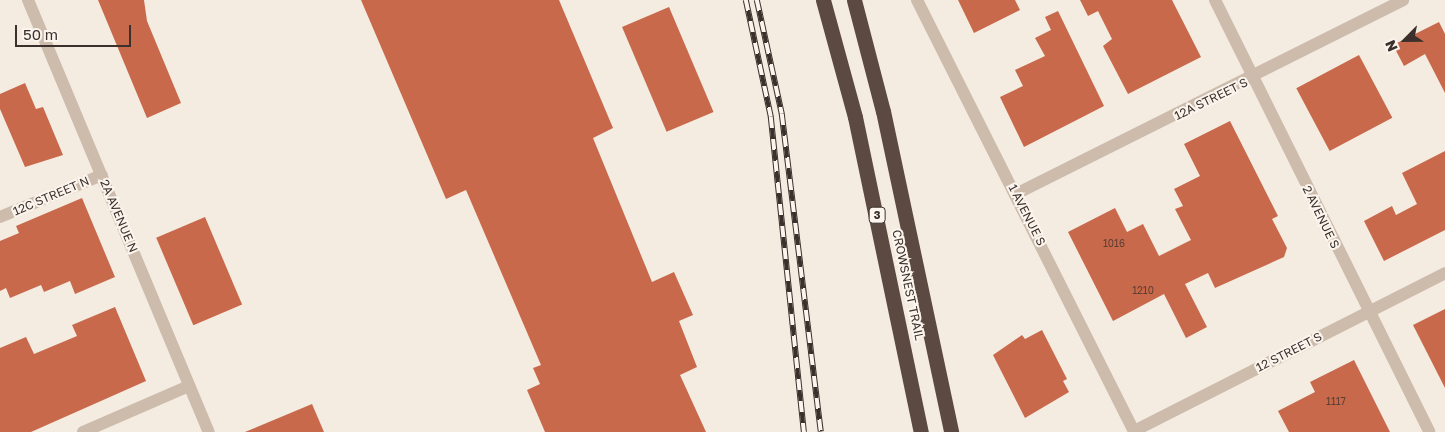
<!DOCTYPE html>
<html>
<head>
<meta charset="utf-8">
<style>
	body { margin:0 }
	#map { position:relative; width:1445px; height:432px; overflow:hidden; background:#f4ebe1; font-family:"Golos Text",sans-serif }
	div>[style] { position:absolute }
	.building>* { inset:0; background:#c8694b; transform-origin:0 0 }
	.minor>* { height:12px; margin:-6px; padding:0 6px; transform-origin:6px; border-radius:6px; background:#cdbbac }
	.highway>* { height:15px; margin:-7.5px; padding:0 7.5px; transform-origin:7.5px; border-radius:7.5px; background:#5c4a42 }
	.rail>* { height:5.5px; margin-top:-2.75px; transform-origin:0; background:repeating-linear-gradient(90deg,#fbf5ee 0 11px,#3b302b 0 22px); box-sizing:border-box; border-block:1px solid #3b302b }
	span { translate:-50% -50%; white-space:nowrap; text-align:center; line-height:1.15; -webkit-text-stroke:4px #fbf5ee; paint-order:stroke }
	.number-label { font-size:10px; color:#5e3e33 }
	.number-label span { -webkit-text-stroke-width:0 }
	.shield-label span { padding:1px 4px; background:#fbf5ee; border:1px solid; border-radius:4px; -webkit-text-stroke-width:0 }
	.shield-label { font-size:11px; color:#3b302b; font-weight:700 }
	.street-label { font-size:12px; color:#3b302b }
	.north { position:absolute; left:1380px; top:15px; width:50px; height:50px; -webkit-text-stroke:4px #fbf5ee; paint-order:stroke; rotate:247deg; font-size:14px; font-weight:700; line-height:20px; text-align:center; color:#3b302b }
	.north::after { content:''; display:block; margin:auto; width:18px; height:22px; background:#3b302b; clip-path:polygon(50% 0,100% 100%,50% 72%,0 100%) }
	.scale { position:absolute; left:15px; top:25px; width:116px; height:22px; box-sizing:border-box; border:2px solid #3b302b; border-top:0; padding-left:6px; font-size:15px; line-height:18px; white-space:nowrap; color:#3b302b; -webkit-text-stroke:4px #fbf5ee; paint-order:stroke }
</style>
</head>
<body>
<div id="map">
	<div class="building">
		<i style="clip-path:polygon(98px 0,144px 0,147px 21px,181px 103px,147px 118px)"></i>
		<i style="clip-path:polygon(361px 0,559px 0,613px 128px,593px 138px,652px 282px,674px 272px,693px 315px,679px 321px,697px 367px,680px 375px,706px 432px,545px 432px,527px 390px,540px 384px,533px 368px,541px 365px,466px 190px,446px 199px)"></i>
		<i style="clip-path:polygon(958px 0,1015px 0,1020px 10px,974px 33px)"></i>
		<i style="clip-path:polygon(1080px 0,1172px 0,1201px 57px,1128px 94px,1103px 46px,1112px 39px,1098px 11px,1088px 16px)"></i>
		<i style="left:669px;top:7px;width:114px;height:51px;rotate:67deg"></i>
		<i style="clip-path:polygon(1058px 11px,1104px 106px,1024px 147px,1000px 97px,1023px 86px,1015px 70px,1045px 56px,1035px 38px,1051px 30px,1045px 17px)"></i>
		<i style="clip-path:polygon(1439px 22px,1445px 34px,1445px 93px,1425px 54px,1404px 66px,1393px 45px)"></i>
		<i style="left:1359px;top:55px;width:71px;height:71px;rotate:62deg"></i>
		<i style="clip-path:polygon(25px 83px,36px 109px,43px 107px,63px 155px,25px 167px,0 109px,0 94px)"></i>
		<i style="clip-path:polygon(1230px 121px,1278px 216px,1272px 219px,1287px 248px,1284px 257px,1215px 288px,1208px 273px,1185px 284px,1207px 327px,1186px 338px,1164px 294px,1113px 321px,1068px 232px,1115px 208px,1127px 232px,1143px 224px,1159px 256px,1191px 240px,1175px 209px,1183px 206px,1174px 189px,1200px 176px,1184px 144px)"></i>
		<i style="clip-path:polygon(1445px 151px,1445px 230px,1384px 261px,1364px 221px,1392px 206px,1396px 215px,1417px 204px,1402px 173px)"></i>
		<i style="clip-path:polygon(82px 198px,115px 277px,75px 294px,70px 281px,44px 292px,41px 285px,10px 298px,6px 288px,0 291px,0 241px,19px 233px,16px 226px)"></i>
		<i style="left:205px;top:217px;width:95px;height:53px;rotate:67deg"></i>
		<i style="clip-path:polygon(115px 307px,146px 381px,31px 432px,0 432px,0 348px,26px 337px,34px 354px,77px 336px,72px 325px)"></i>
		<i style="clip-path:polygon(1445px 309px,1445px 388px,1413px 325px)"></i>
		<i style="clip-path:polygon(1042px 330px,1067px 379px,1063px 381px,1069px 392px,1025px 418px,993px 355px,1022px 335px,1025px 339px)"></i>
		<i style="clip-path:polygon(1354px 360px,1390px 432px,1289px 432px,1278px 411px,1315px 392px,1310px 382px)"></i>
		<i style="clip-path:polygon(312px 404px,324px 432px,245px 432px)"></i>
	</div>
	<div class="minor">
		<i style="left:28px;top:0;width:468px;rotate:67.3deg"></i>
		<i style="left:917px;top:0;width:483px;rotate:63.3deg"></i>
		<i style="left:1215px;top:0;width:482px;rotate:63.6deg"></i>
		<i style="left:1016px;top:194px;width:433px;rotate:-26.6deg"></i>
		<i style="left:0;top:217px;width:110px;rotate:-22.4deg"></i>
		<i style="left:1134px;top:431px;width:349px;rotate:-26.9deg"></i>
		<i style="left:83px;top:432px;width:116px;rotate:-23.5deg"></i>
	</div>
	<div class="highway">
		<i style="left:823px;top:0;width:121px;rotate:74.7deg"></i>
		<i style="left:855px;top:117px;width:322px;rotate:78.2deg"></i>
		<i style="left:854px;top:0;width:115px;rotate:75.4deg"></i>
		<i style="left:883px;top:111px;width:328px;rotate:78deg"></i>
	</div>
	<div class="rail">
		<i style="left:746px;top:0;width:120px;rotate:77.9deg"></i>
		<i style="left:771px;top:117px;width:317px;rotate:84deg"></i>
		<i style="left:757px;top:0;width:117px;rotate:77.6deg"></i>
		<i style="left:782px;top:114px;width:320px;rotate:83deg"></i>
	</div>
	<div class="number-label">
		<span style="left:1114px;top:244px">1016</span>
		<span style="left:1143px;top:291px">1210</span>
		<span style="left:1336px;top:402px">1117</span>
	</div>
	<div class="shield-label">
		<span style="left:877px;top:215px">3</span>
	</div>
	<div class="street-label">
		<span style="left:1211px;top:99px;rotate:-26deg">12A STREET S</span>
		<span style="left:51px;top:196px;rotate:-23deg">12C STREET N</span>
		<span style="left:1027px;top:215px;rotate:63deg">1 AVENUE S</span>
		<span style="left:119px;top:216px;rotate:67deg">2A AVENUE N</span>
		<span style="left:1321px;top:217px;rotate:64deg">2 AVENUE S</span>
		<span style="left:908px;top:285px;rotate:78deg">CROWSNEST TRAIL</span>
		<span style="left:1289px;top:352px;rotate:-27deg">12 STREET S</span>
	</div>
	<div class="north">N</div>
	<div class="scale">50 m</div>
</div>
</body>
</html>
